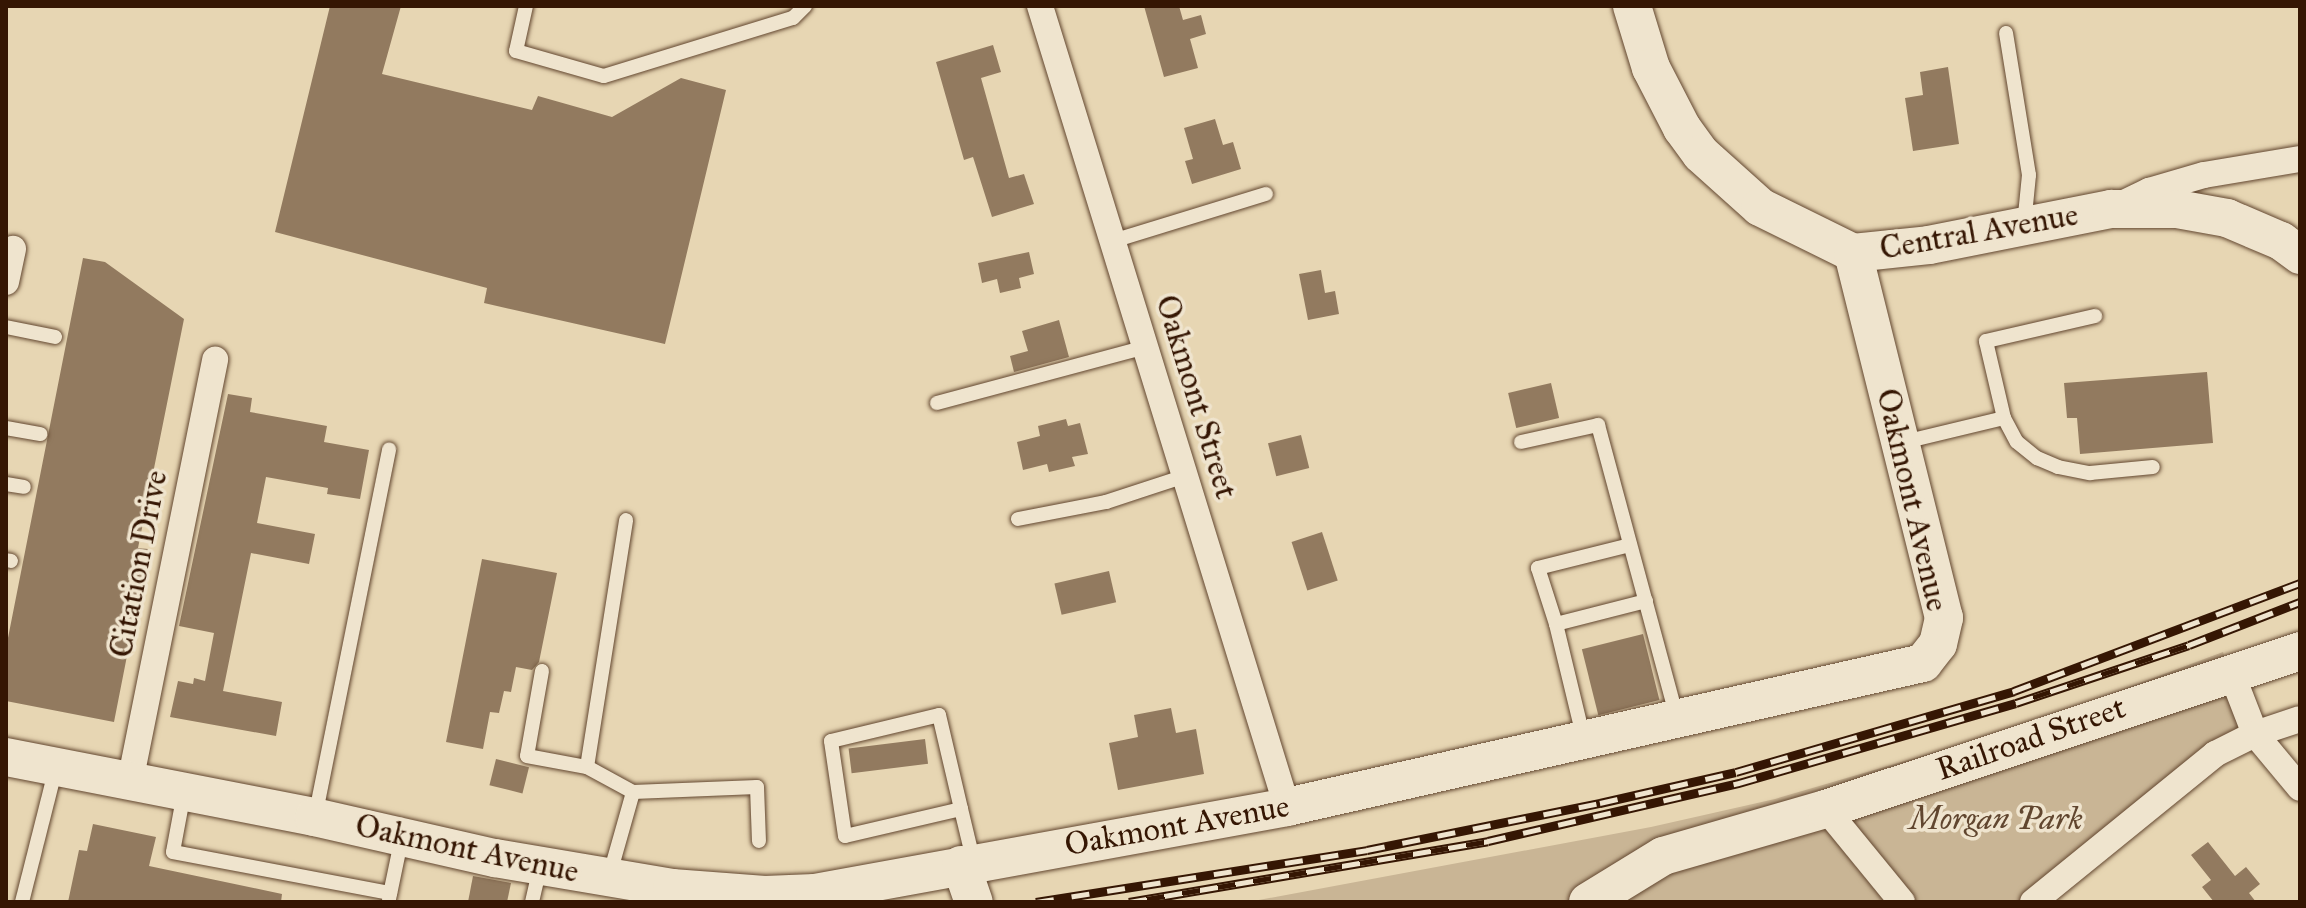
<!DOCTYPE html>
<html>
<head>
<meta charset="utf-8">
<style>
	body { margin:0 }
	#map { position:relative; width:2306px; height:908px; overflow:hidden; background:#e7d6b3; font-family:"IM FELL Great Primer",serif }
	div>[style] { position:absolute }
	.green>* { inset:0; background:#c9b595 }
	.building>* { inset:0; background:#927a5f; transform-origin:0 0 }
	.roads { filter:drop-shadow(0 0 2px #62462f) drop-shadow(0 0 2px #62462f) }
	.lane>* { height:14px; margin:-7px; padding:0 7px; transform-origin:7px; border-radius:7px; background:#efe4ce }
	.street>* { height:26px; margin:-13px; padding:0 13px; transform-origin:13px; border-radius:13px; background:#efe4ce }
	.secondary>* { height:38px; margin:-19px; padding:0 19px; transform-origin:19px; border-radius:19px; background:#efe4ce }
	.rail>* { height:9px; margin-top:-4.5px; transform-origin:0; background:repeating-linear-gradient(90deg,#efe4ce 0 18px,#351603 0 36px); box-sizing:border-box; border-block:2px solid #351603 }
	span { translate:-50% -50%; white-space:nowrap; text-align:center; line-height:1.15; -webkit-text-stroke:7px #efe4ce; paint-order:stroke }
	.street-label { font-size:32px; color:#351603 }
	.park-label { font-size:32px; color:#61462f; font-style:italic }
	.frame { position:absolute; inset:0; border:8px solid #351603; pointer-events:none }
</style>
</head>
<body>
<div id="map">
	<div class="green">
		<i style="clip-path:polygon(2223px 652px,2244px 727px,2023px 902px,1248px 902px,1651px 827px,1775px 799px,1953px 747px,2089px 702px)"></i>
	</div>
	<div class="building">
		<i style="clip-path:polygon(330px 6px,401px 6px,382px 74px,532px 110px,538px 96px,612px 117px,681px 78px,726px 90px,665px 344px,484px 303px,487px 288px,275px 232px)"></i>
		<i style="clip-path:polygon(1144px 6px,1179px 6px,1183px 20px,1201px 15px,1206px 34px,1190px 39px,1198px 68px,1164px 77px)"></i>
		<i style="clip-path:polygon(993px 45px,1001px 72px,981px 78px,1009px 178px,1024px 174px,1034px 204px,992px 217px,973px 157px,964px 160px,936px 62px)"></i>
		<i style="clip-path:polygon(1948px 67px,1959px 144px,1913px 151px,1905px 98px,1923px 95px,1920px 72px)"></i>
		<i style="clip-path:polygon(1215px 119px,1223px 145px,1233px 142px,1241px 169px,1192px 184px,1185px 161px,1193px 159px,1184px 128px)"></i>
		<i style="clip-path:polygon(1029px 252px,1034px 274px,1019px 278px,1021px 288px,1000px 293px,997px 279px,982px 283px,978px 263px)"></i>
		<i style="clip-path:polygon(83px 258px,105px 262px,184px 319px,138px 548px,148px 549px,114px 722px,6px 701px,6px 648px)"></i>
		<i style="clip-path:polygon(1321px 270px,1325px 293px,1335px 291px,1339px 314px,1308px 320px,1299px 274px)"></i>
		<i style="clip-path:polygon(1059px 320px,1069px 357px,1014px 372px,1010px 356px,1028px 351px,1022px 331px)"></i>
		<i style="clip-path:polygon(2207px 372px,2213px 443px,2080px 454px,2077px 418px,2067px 418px,2064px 383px)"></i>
		<i style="left:1551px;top:383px;width:36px;height:44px;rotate:77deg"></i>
		<i style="clip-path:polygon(228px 394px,252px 398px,250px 412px,327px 426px,324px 442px,369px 450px,360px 499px,327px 494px,328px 488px,266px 477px,257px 523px,315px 534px,309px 564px,251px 553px,223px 691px,282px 702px,276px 736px,170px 717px,178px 681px,193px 684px,194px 678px,205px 681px,214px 633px,179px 626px)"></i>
		<i style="clip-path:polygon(1066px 419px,1068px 426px,1080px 423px,1088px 454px,1072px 457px,1075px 466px,1049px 472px,1047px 464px,1023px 470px,1017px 442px,1040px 436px,1038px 426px)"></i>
		<i style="left:1301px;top:435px;width:34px;height:34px;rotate:76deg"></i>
		<i style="left:1322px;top:532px;width:51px;height:32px;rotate:72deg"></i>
		<i style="clip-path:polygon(482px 559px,557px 573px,539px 662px,532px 670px,516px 667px,511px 692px,504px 691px,499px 713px,490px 712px,483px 749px,446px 742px)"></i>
		<i style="left:1109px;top:571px;width:32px;height:56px;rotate:77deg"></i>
		<i style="left:1643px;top:634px;width:68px;height:63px;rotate:76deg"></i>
		<i style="clip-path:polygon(1171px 708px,1176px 733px,1196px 729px,1204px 774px,1118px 790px,1109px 743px,1138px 737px,1134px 715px)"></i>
		<i style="left:925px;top:739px;width:25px;height:77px;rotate:83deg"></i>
		<i style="left:496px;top:759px;width:34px;height:27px;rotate:14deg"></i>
		<i style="clip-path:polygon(93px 824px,156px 837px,149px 866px,282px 894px,281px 902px,68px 902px,79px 850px,87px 851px)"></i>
		<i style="clip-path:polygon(2208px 842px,2235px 876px,2246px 867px,2260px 884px,2249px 893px,2256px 902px,2214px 902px,2202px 887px,2211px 880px,2191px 855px)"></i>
		<i style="clip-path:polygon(473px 876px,511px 883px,507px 902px,468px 902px)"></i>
	</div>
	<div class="roads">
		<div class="lane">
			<i style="left:526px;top:6px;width:46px;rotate:102.5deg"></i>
			<i style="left:516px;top:51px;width:91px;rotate:15.9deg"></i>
			<i style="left:604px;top:76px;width:198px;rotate:-17.1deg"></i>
			<i style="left:793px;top:18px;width:17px;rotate:-45deg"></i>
			<i style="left:2006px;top:33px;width:144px;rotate:80.8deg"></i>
			<i style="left:2029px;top:175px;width:50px;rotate:95.7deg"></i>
			<i style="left:1113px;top:241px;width:160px;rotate:-17.1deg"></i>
			<i style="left:6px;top:327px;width:50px;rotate:11.5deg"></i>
			<i style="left:937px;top:403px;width:216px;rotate:-15deg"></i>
			<i style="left:2004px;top:418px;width:27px;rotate:62deg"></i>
			<i style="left:2017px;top:442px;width:26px;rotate:39deg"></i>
			<i style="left:2037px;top:458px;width:23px;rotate:23deg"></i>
			<i style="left:2058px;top:467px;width:33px;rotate:11deg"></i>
			<i style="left:2090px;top:473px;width:63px;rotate:-5.4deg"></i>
			<i style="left:6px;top:428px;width:35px;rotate:10deg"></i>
			<i style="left:1521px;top:442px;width:79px;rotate:-12.4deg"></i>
			<i style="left:1598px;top:425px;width:300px;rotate:74.9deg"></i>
			<i style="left:1900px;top:443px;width:107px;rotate:-13.5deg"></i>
			<i style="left:2004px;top:418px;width:79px;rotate:-103.2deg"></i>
			<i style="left:1986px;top:341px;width:112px;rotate:-12.9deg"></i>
			<i style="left:6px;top:484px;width:18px;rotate:9deg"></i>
			<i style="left:1018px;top:519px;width:90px;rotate:-10.9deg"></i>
			<i style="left:1106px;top:502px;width:83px;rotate:-18.2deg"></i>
			<i style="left:1630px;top:545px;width:95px;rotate:166deg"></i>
			<i style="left:1538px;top:568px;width:59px;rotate:72.2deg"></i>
			<i style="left:1556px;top:624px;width:93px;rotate:-14.3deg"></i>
			<i style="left:6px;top:560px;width:5px;rotate:11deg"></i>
			<i style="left:1556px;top:624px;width:119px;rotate:76.4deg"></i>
			<i style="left:542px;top:671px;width:86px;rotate:100deg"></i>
			<i style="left:527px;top:756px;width:61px;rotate:10.4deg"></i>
			<i style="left:587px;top:767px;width:52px;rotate:28.5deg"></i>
			<i style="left:587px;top:767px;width:250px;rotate:-81deg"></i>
			<i style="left:184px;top:793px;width:60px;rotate:100.6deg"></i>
			<i style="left:173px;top:852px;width:221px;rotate:10.7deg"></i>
			<i style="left:961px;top:809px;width:119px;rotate:166.9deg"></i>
			<i style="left:845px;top:836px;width:96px;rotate:-98.4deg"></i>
			<i style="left:831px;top:741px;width:111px;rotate:-13.5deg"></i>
			<i style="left:939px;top:715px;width:97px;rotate:76.8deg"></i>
			<i style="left:961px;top:809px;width:56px;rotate:76.5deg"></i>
			<i style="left:315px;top:817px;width:375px;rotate:-78.6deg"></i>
			<i style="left:609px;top:877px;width:88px;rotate:-74.2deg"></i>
			<i style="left:633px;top:792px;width:124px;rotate:-2.3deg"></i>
			<i style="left:757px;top:787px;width:54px;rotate:87.9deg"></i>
			<i style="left:389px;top:899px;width:63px;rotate:-78.2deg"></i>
			<i style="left:22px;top:902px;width:138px;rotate:-75.8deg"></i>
			<i style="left:532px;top:902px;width:37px;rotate:-77deg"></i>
		</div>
		<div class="street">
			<i style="left:1040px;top:6px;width:838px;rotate:72.86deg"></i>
			<i style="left:2122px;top:204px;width:30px;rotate:-26deg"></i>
			<i style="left:2149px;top:191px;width:57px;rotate:-16.2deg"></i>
			<i style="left:2204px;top:175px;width:97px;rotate:-9.5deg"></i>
			<i style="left:6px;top:282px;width:34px;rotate:-78deg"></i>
			<i style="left:2231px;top:672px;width:66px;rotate:68.8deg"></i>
			<i style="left:2255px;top:734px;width:70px;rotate:50.2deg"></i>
			<i style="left:130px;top:782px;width:431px;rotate:-78.6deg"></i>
			<i style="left:1826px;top:809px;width:120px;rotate:50.7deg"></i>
			<i style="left:2033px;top:902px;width:235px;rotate:-39.1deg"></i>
			<i style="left:2215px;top:754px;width:45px;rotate:-26.6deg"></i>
			<i style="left:2255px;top:734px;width:47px;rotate:-18.4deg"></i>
		</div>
		<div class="secondary">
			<i style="left:1632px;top:6px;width:65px;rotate:73deg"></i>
			<i style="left:1651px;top:68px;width:68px;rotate:62.7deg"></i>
			<i style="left:1682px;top:128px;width:32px;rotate:54deg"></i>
			<i style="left:1701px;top:154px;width:79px;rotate:41.9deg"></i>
			<i style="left:1760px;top:207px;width:104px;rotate:26.3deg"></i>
			<i style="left:1853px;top:253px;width:76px;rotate:-6deg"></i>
			<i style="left:1929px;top:245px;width:186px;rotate:-11.2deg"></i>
			<i style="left:2111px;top:209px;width:66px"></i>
			<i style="left:2177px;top:209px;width:51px;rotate:10.2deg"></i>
			<i style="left:2227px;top:218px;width:59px;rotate:23.1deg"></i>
			<i style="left:2281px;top:241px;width:24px;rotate:36deg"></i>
			<i style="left:6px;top:757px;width:314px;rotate:11deg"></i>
			<i style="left:314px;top:817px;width:186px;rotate:12.8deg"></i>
			<i style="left:495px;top:858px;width:180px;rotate:9.6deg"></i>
			<i style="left:672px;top:888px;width:93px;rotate:4.3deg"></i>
			<i style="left:765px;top:895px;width:50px;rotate:-2.3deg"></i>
			<i style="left:815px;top:893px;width:480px;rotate:-10.3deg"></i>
			<i style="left:1287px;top:807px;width:652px;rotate:-12.76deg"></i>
			<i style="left:1923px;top:663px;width:24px;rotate:-52deg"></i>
			<i style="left:1938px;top:644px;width:27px;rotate:-77deg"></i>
			<i style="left:1944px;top:618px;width:376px;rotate:-104deg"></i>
			<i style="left:961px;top:865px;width:39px;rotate:71deg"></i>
			<i style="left:1588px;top:902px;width:88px;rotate:-31.5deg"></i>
			<i style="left:1663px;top:856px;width:170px;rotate:-16.1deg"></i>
			<i style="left:1826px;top:809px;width:500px;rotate:-18.4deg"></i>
		</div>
	</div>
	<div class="rail">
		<i style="left:1036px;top:902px;width:335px;rotate:-8.9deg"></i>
		<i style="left:1367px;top:850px;width:238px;rotate:-11.4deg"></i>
		<i style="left:1600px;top:803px;width:139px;rotate:-12.8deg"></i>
		<i style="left:1736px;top:772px;width:290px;rotate:-16.2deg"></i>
		<i style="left:2014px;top:691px;width:306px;rotate:-20.7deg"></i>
		<i style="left:1129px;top:902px;width:364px;rotate:-9.6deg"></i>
		<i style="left:1488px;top:841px;width:258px;rotate:-13deg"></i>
		<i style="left:1739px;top:783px;width:288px;rotate:-16.1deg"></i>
		<i style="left:2016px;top:703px;width:182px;rotate:-18.5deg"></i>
		<i style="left:2189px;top:645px;width:119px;rotate:-21.2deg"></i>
	</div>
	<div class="street-label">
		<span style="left:1979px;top:232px;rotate:-10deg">Central Avenue</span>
		<span style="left:1196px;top:397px;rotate:73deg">Oakmont Street</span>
		<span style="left:1912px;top:500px;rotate:77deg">Oakmont Avenue</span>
		<span style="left:139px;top:564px;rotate:-79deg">Citation Drive</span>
		<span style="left:2031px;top:739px;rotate:-19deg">Railroad Street</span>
		<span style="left:1177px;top:826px;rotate:-10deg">Oakmont Avenue</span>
		<span style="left:467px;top:849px;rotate:12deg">Oakmont Avenue</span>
	</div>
	<div class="park-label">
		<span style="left:1996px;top:819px">Morgan Park</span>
	</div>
	<div class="frame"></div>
</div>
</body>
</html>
